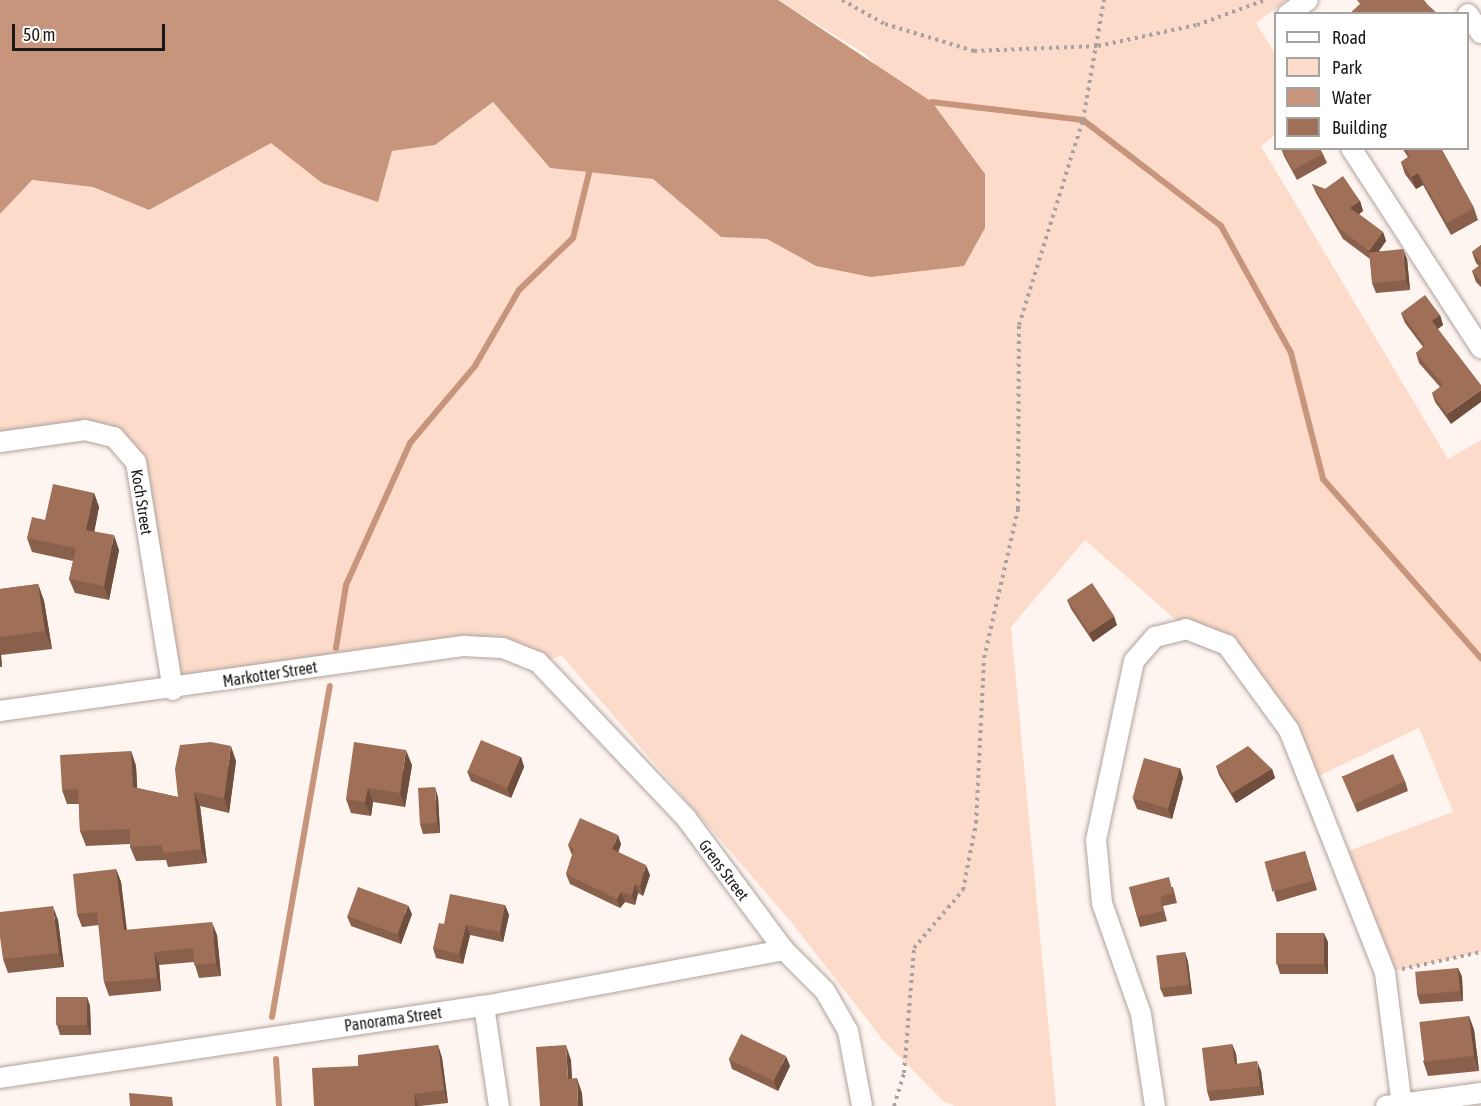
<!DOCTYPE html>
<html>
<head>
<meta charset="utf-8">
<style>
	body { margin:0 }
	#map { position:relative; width:1481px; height:1106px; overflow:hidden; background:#fff5f0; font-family:"Asap Condensed",sans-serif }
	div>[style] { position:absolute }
	.green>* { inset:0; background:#fddbca }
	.water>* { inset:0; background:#c7957b }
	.stream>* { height:6px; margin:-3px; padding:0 3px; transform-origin:3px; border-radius:3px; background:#c7957b }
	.path>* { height:4px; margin-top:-2px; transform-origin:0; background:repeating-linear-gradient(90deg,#a9a19d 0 3px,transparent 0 7.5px) }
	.roads { filter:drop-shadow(0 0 2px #aea39d) drop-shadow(0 0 2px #aea39d) }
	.street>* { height:20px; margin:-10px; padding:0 10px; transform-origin:10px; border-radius:10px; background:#fff }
	.wall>* { inset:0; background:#89604b }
	.shaded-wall>* { inset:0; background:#6f4e3d }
	.building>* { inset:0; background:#9f7057; transform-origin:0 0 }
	span { translate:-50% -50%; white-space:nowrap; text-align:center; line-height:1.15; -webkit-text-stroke:6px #fff; paint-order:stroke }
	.street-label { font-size:16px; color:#1c1816 }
	.legend { position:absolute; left:1274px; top:12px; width:195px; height:138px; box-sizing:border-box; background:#fff; border:2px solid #a4a3a2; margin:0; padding:8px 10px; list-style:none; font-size:18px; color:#1c1816 }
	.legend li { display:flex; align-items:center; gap:12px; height:30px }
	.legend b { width:30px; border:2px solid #a4a3a2 }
	.scale { position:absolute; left:12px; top:24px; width:153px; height:27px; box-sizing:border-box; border:3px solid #1c1816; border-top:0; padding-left:8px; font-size:18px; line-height:21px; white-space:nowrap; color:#1c1816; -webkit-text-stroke:4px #fff; paint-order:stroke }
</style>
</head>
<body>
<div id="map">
	<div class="green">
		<i style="clip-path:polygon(778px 0,1287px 0,1256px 23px,1276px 55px,1275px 135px,1261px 146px,1448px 459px,1481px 440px,1481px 952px,1385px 973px,1335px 856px,1453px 812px,1419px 728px,1308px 781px,1248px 669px,1186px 629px,1085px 540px,1011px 627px,1056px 1106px,955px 1106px,943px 1101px,883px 1040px,792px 923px,562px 656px,538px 662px,503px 648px,173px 690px,136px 462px,114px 437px,0 442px,0 214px,31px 180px,93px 187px,149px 210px,271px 142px,322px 183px,392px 151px,435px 145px,493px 102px,550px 168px,653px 179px,721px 237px,767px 239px,816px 266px,964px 266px,985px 228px,985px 174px,865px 54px)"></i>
	</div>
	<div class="water">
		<i style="clip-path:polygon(0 0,778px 0,932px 102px,985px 174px,985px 228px,964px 266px,871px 277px,816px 266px,767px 239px,721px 237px,653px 179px,550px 168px,493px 102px,435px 145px,392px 151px,378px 202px,322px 183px,271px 143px,149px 210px,93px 187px,32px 180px,0 214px)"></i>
	</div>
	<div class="stream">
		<i style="left:932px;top:102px;width:152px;rotate:6.8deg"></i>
		<i style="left:1083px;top:120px;width:174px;rotate:37.5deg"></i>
		<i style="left:1221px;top:226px;width:145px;rotate:61.1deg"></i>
		<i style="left:1291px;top:353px;width:130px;rotate:75.7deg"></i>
		<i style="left:1323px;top:479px;width:239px;rotate:48.6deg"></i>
		<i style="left:336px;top:648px;width:64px;rotate:-81deg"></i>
		<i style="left:346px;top:585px;width:156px;rotate:-65.7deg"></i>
		<i style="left:410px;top:443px;width:101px;rotate:-49.8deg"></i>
		<i style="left:475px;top:366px;width:88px;rotate:-59.9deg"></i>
		<i style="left:519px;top:290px;width:75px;rotate:-43.9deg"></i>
		<i style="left:573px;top:238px;width:67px;rotate:-76.2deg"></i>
		<i style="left:272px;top:1017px;width:336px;rotate:-80.1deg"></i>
		<i style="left:276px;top:1059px;width:47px;rotate:86.3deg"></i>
	</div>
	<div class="path">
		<i style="left:842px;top:0;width:49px;rotate:29.2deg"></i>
		<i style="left:885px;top:24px;width:93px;rotate:16.9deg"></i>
		<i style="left:974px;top:51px;width:124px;rotate:-2.3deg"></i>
		<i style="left:1098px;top:46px;width:101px;rotate:-12deg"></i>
		<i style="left:1197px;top:25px;width:72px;rotate:-20.2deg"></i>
		<i style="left:1402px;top:969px;width:81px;rotate:-12.1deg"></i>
		<i style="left:894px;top:1106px;width:34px;rotate:-73deg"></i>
		<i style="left:904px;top:1073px;width:125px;rotate:-85.4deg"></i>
		<i style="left:914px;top:948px;width:76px;rotate:-49.8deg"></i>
		<i style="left:963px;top:890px;width:68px;rotate:-79deg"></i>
		<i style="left:976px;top:823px;width:165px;rotate:-87.2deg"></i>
		<i style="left:984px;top:658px;width:153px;rotate:-77.1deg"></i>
		<i style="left:1018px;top:509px;width:184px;rotate:-89.7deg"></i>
		<i style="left:1019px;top:325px;width:215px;rotate:-72.7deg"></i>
		<i style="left:1083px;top:120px;width:122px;rotate:-80.1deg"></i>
	</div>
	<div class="roads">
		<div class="street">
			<i style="left:1288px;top:14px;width:24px;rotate:-35deg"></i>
			<i style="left:1468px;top:14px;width:23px;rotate:56deg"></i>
			<i style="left:1351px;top:148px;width:239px;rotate:57deg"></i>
			<i style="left:0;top:442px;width:86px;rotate:-8deg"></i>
			<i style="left:85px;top:430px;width:30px;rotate:14deg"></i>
			<i style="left:114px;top:437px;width:33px;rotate:49deg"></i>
			<i style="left:136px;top:462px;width:231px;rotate:80.8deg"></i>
			<i style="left:0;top:711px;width:469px;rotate:-8deg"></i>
			<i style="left:464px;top:646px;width:39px;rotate:3deg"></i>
			<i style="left:503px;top:648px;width:38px;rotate:22deg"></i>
			<i style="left:538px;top:662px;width:215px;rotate:46.5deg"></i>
			<i style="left:686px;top:818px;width:164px;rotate:53.4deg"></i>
			<i style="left:784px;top:950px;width:58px;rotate:45deg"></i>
			<i style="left:825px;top:991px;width:46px;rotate:60.1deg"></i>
			<i style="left:848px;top:1031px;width:76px;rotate:79.4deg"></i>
			<i style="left:484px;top:1006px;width:101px;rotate:81.5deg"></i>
			<i style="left:0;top:1078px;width:489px;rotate:-8.5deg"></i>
			<i style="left:484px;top:1006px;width:305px;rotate:-10.6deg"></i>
			<i style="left:1155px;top:1106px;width:93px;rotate:-98.7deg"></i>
			<i style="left:1141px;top:1014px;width:118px;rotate:-109.4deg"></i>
			<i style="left:1102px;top:903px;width:63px;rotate:-95.4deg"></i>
			<i style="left:1096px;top:840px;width:183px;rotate:-78deg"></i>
			<i style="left:1134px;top:661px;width:32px;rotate:-49deg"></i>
			<i style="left:1155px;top:637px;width:32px;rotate:-14deg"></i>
			<i style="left:1186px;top:629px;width:44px;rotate:21.3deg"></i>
			<i style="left:1227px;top:645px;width:105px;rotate:53.9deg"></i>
			<i style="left:1289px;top:730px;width:261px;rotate:68.4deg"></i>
			<i style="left:1385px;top:973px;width:134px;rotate:82.7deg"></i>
			<i style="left:1386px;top:1106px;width:96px;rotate:-7.8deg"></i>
		</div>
	</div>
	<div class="wall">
		<i style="clip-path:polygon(1281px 148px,1323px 154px,1327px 163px,1297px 180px,1284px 156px)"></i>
		<i style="clip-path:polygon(1402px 148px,1441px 148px,1474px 208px,1478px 220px,1451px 235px,1423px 185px,1416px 189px,1405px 174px,1401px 162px,1408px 157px)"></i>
		<i style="clip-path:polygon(1312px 184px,1325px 189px,1360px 201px,1363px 211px,1359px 214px,1383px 232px,1386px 241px,1379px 251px,1407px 259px,1410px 290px,1376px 293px,1372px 283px,1370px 259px,1343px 239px,1316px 193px)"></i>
		<i style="clip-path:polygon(1481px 245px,1481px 287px,1476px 282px,1472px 271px,1479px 266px,1476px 263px,1472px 252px)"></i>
		<i style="clip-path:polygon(1401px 313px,1440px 315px,1443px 325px,1438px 329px,1451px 424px,1435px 402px,1432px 393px,1440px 387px,1419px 363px,1416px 353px,1423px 347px,1405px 323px)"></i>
		<i style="clip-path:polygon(94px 493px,99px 507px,94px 531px,119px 550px,109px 600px,75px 593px,69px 579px,73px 561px,32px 552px,27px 538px,45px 520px)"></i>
		<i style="clip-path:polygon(38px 584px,44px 601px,52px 649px,1px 655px,2px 667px,0 667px,0 589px)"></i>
		<i style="clip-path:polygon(1067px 600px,1117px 625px,1093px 642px,1071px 609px)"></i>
		<i style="clip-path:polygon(131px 751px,136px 766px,137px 788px,178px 797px,236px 761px,229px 813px,200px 806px,207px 863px,168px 867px,166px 860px,136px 861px,130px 847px,130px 844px,86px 846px,80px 831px,79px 804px,67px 804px,62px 790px)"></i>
		<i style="clip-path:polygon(521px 757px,524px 767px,511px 798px,471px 781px,467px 771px)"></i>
		<i style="clip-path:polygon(412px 765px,405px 807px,373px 802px,371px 816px,351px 813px,346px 799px)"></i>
		<i style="clip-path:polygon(1216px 766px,1272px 769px,1275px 778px,1236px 803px,1219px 775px)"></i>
		<i style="clip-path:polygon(1180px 768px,1183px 778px,1172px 819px,1137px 809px,1133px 799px)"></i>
		<i style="clip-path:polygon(1342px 776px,1405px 781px,1408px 791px,1357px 812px)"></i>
		<i style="clip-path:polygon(438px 797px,440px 833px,423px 834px,420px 824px)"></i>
		<i style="clip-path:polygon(621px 844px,618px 852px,650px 875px,643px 896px,638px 893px,635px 905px,625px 902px,620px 908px,570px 884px,566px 874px,572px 855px,568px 845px)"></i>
		<i style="clip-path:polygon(1305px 851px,1317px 890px,1277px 902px,1274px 892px)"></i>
		<i style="clip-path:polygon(116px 869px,121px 882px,127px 930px,217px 935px,221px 976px,199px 978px,194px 962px,159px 965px,161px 991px,109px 996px,104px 982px,99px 925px,82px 927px,77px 914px)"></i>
		<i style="clip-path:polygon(1129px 887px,1173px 887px,1177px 903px,1163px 906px,1167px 921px,1140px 927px)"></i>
		<i style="clip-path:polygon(505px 905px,509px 915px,503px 942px,470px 935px,463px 964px,436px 958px,433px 948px,444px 924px)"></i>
		<i style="clip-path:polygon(412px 914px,401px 944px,351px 926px,347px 916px)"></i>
		<i style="clip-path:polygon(58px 920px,64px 967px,8px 973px,3px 959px)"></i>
		<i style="clip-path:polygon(1328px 942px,1328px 974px,1280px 974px,1277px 964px)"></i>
		<i style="clip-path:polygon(1185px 952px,1188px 962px,1192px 994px,1164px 997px,1160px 988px)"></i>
		<i style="clip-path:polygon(1458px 968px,1462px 977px,1463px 1001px,1420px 1004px,1417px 994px)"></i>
		<i style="clip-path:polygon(87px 997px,90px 1006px,91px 1035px,60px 1035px,57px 1025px)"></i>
		<i style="clip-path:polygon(1469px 1016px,1474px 1030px,1479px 1071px,1428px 1076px,1423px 1061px)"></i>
		<i style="clip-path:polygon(1232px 1044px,1236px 1054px,1237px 1064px,1261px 1071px,1264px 1095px,1210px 1101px,1207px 1091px)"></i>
		<i style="clip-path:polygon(438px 1045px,442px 1058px,448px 1103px,420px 1106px,314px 1106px,358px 1066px)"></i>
		<i style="clip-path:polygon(729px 1059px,790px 1066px,778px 1091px,732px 1069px)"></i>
	</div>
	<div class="shaded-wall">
		<i style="clip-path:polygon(1418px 173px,1423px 185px,1416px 189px,1412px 177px)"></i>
		<i style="clip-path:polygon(1360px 201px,1363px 211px,1354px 218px,1350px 208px)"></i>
		<i style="clip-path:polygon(1383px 232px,1386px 241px,1372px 260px,1369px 251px)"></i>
		<i style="clip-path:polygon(1403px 249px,1407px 259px,1410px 290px,1406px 280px)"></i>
		<i style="clip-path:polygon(1440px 315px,1443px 325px,1435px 331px,1432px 321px)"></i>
		<i style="clip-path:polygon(1481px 390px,1481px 402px,1451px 424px,1447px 414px)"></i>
		<i style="clip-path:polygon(94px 493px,99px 507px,92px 544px,86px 530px)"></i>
		<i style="clip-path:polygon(114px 535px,119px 550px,109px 600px,104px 586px)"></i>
		<i style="clip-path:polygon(38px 584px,44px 601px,52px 649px,45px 631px)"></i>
		<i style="clip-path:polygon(1114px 616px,1117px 625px,1093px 642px,1089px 632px)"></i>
		<i style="clip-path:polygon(0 653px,1px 655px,2px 667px,0 662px)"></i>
		<i style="clip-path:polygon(231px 746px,236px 761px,229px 813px,224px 798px)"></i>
		<i style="clip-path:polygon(406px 750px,412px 765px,405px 807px,400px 793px)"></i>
		<i style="clip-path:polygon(131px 751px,136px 766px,138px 801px,133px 787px)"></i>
		<i style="clip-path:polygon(521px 757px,524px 767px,511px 798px,507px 788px)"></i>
		<i style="clip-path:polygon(1180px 768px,1183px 778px,1172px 819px,1168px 809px)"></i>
		<i style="clip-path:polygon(1272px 769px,1275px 778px,1236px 803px,1232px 793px)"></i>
		<i style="clip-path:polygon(435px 787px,438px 797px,440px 833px,437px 823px)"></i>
		<i style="clip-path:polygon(368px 788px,373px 802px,371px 816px,365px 802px)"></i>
		<i style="clip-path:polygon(194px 792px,200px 806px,207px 863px,201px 849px)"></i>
		<i style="clip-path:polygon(618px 835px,621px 844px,616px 859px,612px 849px)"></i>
		<i style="clip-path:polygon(646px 865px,650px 875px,643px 896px,640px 886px)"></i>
		<i style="clip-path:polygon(116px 869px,121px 882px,128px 943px,124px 930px)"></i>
		<i style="clip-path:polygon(635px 884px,638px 893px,635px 905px,632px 895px)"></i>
		<i style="clip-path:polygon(621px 892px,625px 902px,620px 908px,617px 899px)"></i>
		<i style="clip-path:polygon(408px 905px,412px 914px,401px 944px,398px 934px)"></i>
		<i style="clip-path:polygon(505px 905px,509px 915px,503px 942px,500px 932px)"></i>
		<i style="clip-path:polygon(53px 906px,58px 920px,64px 967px,59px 953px)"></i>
		<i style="clip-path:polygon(212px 922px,217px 935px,221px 976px,216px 963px)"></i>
		<i style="clip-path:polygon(466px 925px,470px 935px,463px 964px,459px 954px)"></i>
		<i style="clip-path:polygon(1324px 933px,1328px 942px,1328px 974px,1324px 964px)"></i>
		<i style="clip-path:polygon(154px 952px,159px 965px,161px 991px,157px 978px)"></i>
		<i style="clip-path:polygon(1185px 952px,1188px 962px,1192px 994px,1189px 985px)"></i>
		<i style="clip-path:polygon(1458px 968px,1462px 977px,1463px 1001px,1460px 991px)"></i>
		<i style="clip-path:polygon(87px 997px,90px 1006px,91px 1035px,87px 1025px)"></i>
		<i style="clip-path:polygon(1469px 1016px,1474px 1030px,1479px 1071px,1474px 1056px)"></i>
		<i style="clip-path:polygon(1232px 1044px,1236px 1054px,1238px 1074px,1235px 1064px)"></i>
		<i style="clip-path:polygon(438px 1045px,442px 1058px,448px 1103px,444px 1090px)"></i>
		<i style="clip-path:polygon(566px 1045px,571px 1060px,573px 1093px,568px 1079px)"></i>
		<i style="clip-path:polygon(786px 1056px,790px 1066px,778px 1091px,774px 1081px)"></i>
		<i style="clip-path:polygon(1257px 1061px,1261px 1071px,1264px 1095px,1260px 1086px)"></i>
		<i style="clip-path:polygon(577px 1078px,582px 1093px,583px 1106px,578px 1106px)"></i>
		<i style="clip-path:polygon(414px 1094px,418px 1106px,415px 1106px)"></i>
	</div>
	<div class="building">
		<i style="clip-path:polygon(1357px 0,1424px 0,1428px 5px,1438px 14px,1349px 14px,1360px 4px)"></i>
		<i style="clip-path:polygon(1281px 148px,1320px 148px,1323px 154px,1293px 170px)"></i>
		<i style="clip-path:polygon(1405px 148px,1441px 148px,1474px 208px,1447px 223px,1418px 173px,1412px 177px,1401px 162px,1410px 156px)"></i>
		<i style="clip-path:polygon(1343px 176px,1360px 201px,1350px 208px,1383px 232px,1369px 251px,1340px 229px,1312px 184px,1325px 189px)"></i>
		<i style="clip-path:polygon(1481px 245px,1481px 263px,1472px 252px)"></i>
		<i style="left:1403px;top:249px;width:31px;height:34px;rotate:84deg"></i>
		<i style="clip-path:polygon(1481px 264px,1481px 281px,1472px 271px)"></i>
		<i style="clip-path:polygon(1425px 295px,1440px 315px,1432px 321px,1481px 385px,1481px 390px,1447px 414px,1432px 393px,1443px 385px,1416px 353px,1425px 345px,1401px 313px)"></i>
		<i style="clip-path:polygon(53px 484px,94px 493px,86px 530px,114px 535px,104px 586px,69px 579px,76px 548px,27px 538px,32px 517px,45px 520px)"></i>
		<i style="left:1092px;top:583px;width:40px;height:30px;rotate:56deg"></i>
		<i style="clip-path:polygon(38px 584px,45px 631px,0 637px,0 589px)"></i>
		<i style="left:481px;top:740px;width:43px;height:34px;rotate:23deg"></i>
		<i style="clip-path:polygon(211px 742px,231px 746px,224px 798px,194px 792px,201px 849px,163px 853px,162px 845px,130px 847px,130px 829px,80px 831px,78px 789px,62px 790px,60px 755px,131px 751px,133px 787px,178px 797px,175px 769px,180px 745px)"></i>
		<i style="clip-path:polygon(354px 742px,406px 750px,400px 793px,368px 788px,365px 802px,346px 799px)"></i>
		<i style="clip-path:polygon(1248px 746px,1272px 769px,1232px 793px,1216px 766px)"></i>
		<i style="left:1393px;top:754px;width:30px;height:56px;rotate:66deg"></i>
		<i style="left:1144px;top:758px;width:37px;height:42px;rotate:16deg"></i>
		<i style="left:435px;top:787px;width:36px;height:17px;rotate:87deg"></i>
		<i style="clip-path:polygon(580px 818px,618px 835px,612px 849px,646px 865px,640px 886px,635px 884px,632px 895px,621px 892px,617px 899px,566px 874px,574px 849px,568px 845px)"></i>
		<i style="left:1305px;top:851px;width:31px;height:42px;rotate:75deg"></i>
		<i style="clip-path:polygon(116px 869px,124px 930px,212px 922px,216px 963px,194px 965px,193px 948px,154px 952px,157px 978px,104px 982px,97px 912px,77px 914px,73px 874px)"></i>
		<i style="clip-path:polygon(1169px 877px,1173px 893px,1160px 897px,1163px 911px,1137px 917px,1129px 887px)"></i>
		<i style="left:358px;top:887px;width:53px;height:31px;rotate:20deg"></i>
		<i style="clip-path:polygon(450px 894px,505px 905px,500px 932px,466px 925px,459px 954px,433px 948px,439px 923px,444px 924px)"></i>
		<i style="clip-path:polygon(53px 906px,59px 953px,3px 959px,0 937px,0 912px)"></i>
		<i style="left:1276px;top:933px;width:48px;height:31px"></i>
		<i style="left:1185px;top:952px;width:33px;height:29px;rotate:83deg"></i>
		<i style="left:1458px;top:968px;width:23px;height:43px;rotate:85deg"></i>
		<i style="left:56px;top:997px;width:31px;height:28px"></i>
		<i style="left:1469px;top:1016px;width:40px;height:50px;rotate:83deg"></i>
		<i style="left:741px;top:1034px;width:50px;height:28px;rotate:26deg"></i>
		<i style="clip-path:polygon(1232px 1044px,1235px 1064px,1257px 1061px,1260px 1086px,1207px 1091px,1202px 1048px)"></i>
		<i style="clip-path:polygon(438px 1045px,444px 1090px,414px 1094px,415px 1106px,314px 1106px,312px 1068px,358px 1066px,358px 1055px)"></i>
		<i style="clip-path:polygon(566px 1045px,568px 1079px,577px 1078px,578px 1106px,540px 1106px,536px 1047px)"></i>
		<i style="clip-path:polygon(129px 1093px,172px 1097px,173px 1106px,130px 1106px)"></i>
	</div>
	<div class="street-label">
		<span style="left:142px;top:502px;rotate:81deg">Koch Street</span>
		<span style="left:270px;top:674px;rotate:-9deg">Markotter Street</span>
		<span style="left:724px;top:870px;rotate:53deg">Grens Street</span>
		<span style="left:393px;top:1019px;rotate:-8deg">Panorama Street</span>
	</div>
	<ul class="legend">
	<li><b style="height:8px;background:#fff"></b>Road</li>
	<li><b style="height:16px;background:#fddbca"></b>Park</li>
	<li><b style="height:16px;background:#c7957b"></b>Water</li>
	<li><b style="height:16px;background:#9f7057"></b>Building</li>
	</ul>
	<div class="scale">50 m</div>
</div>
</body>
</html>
